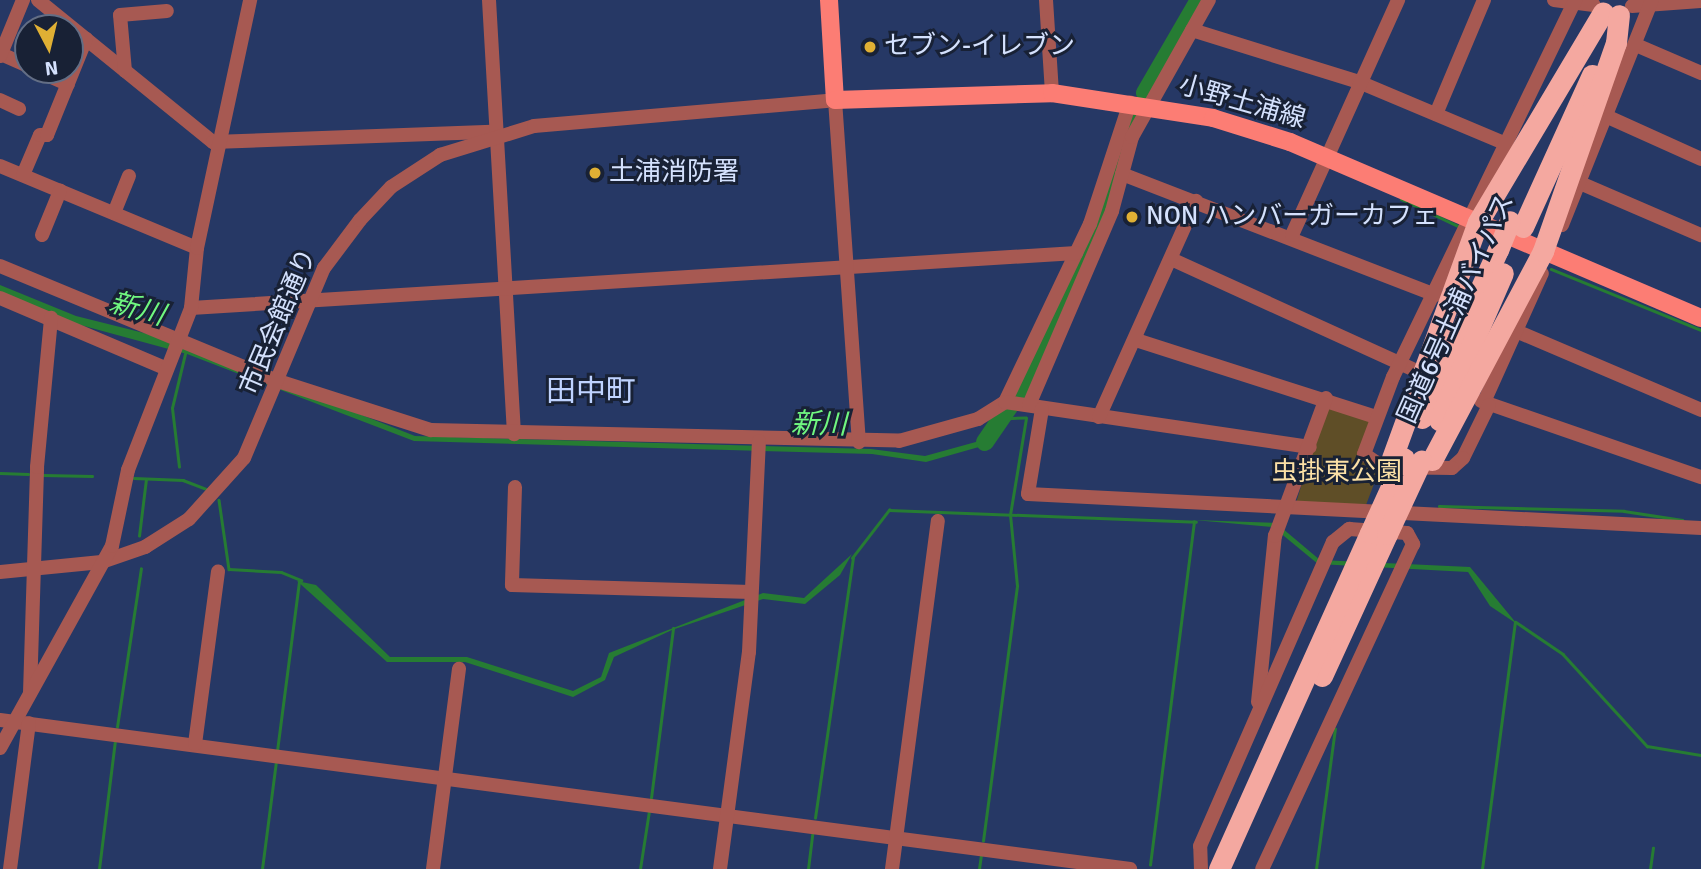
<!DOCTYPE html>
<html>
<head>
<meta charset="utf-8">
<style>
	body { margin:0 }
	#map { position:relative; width:1701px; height:869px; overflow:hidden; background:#263865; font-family:Signika,"Noto Sans JP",sans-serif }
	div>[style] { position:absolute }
	.green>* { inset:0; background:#5f4e27 }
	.water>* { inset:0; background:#267c33 }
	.stream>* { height:2.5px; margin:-1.25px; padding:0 1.25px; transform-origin:1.25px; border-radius:1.25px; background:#267c33 }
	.river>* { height:18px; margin:-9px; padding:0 9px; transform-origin:9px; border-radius:9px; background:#267c33 }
	.minor>* { height:14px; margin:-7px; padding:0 7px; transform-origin:7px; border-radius:7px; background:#a75952 }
	.major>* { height:18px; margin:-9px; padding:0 9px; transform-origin:9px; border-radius:9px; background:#fc7d74 }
	.highway>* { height:21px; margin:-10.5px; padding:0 10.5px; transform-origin:10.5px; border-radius:10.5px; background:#f4a8a0 }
	.highway-bridge>* { height:21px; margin:-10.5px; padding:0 10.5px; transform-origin:10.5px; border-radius:10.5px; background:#f4a8a0 }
	.dots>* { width:19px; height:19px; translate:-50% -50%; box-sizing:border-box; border:4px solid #182135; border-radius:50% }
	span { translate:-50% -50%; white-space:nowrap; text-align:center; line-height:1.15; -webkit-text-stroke:6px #182135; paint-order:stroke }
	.poi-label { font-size:26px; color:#d4e1fd }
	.left { translate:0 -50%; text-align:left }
	.street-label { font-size:26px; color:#d4e1fd }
	.park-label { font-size:26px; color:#fbe0a6 }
	.water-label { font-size:28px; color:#70f780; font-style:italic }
	.quarter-label { font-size:30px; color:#bfd3ff }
	.north { position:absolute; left:14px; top:14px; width:70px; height:70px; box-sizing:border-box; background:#182135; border:2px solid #636e85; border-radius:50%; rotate:173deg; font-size:19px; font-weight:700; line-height:28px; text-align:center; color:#d4e1fd }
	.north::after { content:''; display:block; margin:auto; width:24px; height:32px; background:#e0b034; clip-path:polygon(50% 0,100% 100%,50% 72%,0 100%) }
</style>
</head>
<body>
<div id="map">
	<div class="green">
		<i style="clip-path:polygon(1327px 401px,1373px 418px,1360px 453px,1380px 468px,1366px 505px,1296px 503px)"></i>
	</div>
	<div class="water">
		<i style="clip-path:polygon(0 285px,76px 316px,172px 340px,415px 436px,871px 449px,925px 456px,983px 440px,995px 423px,1001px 424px,986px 445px,926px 462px,872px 454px,414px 441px,187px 354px,73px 323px,0 293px)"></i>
		<i style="clip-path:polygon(1194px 520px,1276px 523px,1320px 560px,1470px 567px,1517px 624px,1490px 606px,1468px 572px,1318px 564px,1273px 527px)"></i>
		<i style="clip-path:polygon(852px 554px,840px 575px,805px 604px,763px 599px,672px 630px,614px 657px,605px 680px,573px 697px,465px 662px,387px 662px,297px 581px,316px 585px,390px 657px,467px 657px,573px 691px,601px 677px,609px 653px,763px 593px,804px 598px)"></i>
	</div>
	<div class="stream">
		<i style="left:1401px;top:199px;width:63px;rotate:25.3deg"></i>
		<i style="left:1551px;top:269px;width:162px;rotate:22.1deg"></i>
		<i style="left:179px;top:467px;width:59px;rotate:-96.8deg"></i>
		<i style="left:172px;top:408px;width:56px;rotate:-76.5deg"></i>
		<i style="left:0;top:473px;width:28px;rotate:2deg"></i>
		<i style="left:43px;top:475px;width:49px;rotate:1.2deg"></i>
		<i style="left:134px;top:478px;width:49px;rotate:2.3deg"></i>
		<i style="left:183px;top:480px;width:25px;rotate:21deg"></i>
		<i style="left:219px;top:500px;width:70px;rotate:81.8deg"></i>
		<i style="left:229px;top:569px;width:52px;rotate:3.3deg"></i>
		<i style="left:281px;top:572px;width:22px;rotate:22deg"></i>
		<i style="left:1439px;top:506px;width:185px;rotate:1.5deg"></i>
		<i style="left:1624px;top:511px;width:59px;rotate:8.8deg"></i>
		<i style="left:139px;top:536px;width:57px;rotate:-83deg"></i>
		<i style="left:852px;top:558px;width:61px;rotate:-52.4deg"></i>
		<i style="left:889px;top:510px;width:307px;rotate:2.2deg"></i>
		<i style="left:1516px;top:622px;width:57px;rotate:34.2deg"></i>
		<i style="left:1563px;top:654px;width:125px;rotate:47.6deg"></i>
		<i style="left:1647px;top:746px;width:55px;rotate:9.5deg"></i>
		<i style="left:117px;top:727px;width:160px;rotate:-81.4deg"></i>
		<i style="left:277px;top:751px;width:171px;rotate:-82.6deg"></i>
		<i style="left:651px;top:798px;width:171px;rotate:-82.6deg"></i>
		<i style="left:815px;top:818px;width:263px;rotate:-81.7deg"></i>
		<i style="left:983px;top:841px;width:257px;rotate:-82.4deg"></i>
		<i style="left:1017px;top:586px;width:71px;rotate:-95.6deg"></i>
		<i style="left:1010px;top:515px;width:98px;rotate:-80.6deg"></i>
		<i style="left:1026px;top:418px;width:25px;rotate:178deg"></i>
		<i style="left:1150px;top:865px;width:346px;rotate:-82.7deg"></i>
		<i style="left:99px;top:869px;width:130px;rotate:-82.9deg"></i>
		<i style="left:262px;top:869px;width:109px;rotate:-82.6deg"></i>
		<i style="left:640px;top:869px;width:59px;rotate:-81.2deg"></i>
		<i style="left:808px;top:869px;width:38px;rotate:-83deg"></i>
		<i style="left:979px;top:869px;width:14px;rotate:-82deg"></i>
		<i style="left:1316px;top:869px;width:141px;rotate:-82.3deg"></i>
		<i style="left:1482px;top:869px;width:249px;rotate:-82.4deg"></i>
		<i style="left:1650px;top:869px;width:21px;rotate:-82deg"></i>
	</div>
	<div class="river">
		<i style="left:1145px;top:93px;width:108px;rotate:-59.9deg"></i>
		<i style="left:985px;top:442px;width:81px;rotate:-55.5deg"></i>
		<i style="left:1031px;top:375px;width:151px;rotate:-66.2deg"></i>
		<i style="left:1092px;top:237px;width:134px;rotate:-70.9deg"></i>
	</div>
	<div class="minor">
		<i style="left:38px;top:0;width:225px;rotate:39.1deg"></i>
		<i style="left:213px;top:142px;width:279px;rotate:-2.1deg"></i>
		<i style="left:489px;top:0;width:435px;rotate:86.7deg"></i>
		<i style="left:1046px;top:0;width:93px;rotate:86.3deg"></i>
		<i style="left:1554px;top:0;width:40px;rotate:7.1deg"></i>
		<i style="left:1632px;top:6px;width:69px;rotate:-4.1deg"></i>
		<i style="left:1192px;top:30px;width:175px;rotate:17.3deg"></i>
		<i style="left:1359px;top:82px;width:157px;rotate:22.8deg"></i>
		<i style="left:1636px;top:45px;width:71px;rotate:23.3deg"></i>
		<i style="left:1px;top:54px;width:30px;rotate:24deg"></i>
		<i style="left:0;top:56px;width:61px;rotate:-67.7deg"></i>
		<i style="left:36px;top:70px;width:35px;rotate:24deg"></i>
		<i style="left:125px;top:71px;width:56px;rotate:-95.1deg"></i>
		<i style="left:120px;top:15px;width:47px;rotate:-4.9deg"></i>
		<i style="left:0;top:100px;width:21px;rotate:25deg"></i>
		<i style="left:1436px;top:114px;width:124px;rotate:-67.2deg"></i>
		<i style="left:1608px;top:117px;width:102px;rotate:24.3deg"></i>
		<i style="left:0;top:166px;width:213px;rotate:22.6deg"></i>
		<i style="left:1122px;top:174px;width:336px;rotate:21.1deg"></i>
		<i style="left:23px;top:175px;width:43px;rotate:-67deg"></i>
		<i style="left:40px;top:135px;width:7px"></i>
		<i style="left:47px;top:135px;width:104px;rotate:-67.9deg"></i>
		<i style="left:1580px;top:183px;width:132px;rotate:23.3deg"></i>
		<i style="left:114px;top:213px;width:40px;rotate:-68deg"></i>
		<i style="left:1562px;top:225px;width:242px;rotate:-68.2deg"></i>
		<i style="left:42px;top:235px;width:48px;rotate:-67.8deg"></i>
		<i style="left:1292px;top:235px;width:258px;rotate:-65.7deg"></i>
		<i style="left:1171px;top:259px;width:265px;rotate:24.5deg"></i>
		<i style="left:0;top:266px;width:301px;rotate:22.5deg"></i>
		<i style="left:278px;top:381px;width:161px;rotate:17.8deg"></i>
		<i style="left:431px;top:430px;width:468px;rotate:1.3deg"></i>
		<i style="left:899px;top:441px;width:82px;rotate:-15.6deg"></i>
		<i style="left:978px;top:419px;width:32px;rotate:-32deg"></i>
		<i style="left:1005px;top:402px;width:197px;rotate:-64.5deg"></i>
		<i style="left:1090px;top:224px;width:128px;rotate:-71.8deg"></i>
		<i style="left:0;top:298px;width:181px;rotate:23deg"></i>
		<i style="left:191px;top:308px;width:887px;rotate:-3.56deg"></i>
		<i style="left:1516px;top:331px;width:201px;rotate:23.1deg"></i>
		<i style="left:1136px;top:340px;width:252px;rotate:17.8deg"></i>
		<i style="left:1481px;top:401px;width:233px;rotate:19.1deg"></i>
		<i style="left:1005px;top:402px;width:308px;rotate:8.4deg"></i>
		<i style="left:1484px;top:402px;width:141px;rotate:-65.8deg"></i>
		<i style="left:1029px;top:405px;width:211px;rotate:-66.8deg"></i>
		<i style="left:1112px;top:211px;width:77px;rotate:-74.9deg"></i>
		<i style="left:1132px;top:137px;width:157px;rotate:-60.7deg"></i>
		<i style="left:1489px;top:405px;width:59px;rotate:116.1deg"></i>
		<i style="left:1463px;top:458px;width:15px;rotate:138deg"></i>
		<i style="left:1452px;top:468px;width:69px;rotate:-179.2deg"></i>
		<i style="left:1383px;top:467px;width:23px;rotate:-146deg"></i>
		<i style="left:1364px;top:454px;width:82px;rotate:-69.4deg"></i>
		<i style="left:1393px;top:377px;width:419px;rotate:-64.2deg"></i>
		<i style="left:1042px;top:409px;width:86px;rotate:99.4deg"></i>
		<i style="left:1028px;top:494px;width:674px;rotate:2.89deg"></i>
		<i style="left:1099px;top:417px;width:237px;rotate:-65.8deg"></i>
		<i style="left:515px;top:487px;width:98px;rotate:91.8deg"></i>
		<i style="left:512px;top:585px;width:239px;rotate:1.7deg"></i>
		<i style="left:0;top:572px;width:102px;rotate:-5.6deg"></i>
		<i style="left:102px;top:562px;width:46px;rotate:-19.2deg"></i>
		<i style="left:145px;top:547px;width:52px;rotate:-32.5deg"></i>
		<i style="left:189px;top:519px;width:82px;rotate:-48deg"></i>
		<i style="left:244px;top:458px;width:206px;rotate:-67.2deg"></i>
		<i style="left:324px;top:268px;width:60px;rotate:-53.1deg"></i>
		<i style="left:360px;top:220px;width:45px;rotate:-46.8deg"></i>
		<i style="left:391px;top:187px;width:59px;rotate:-33.1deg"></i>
		<i style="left:440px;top:155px;width:98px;rotate:-17.1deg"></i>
		<i style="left:534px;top:126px;width:302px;rotate:-4.9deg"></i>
		<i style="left:835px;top:100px;width:343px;rotate:86deg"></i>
		<i style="left:30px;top:693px;width:226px;rotate:-88.2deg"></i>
		<i style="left:37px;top:467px;width:150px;rotate:-84.6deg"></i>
		<i style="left:1258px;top:702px;width:167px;rotate:-84.2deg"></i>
		<i style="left:1275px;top:536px;width:147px;rotate:-69.7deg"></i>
		<i style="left:0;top:720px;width:1140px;rotate:7.51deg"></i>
		<i style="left:195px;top:744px;width:174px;rotate:-82.4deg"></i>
		<i style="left:0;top:748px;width:231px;rotate:-61deg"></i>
		<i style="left:112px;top:546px;width:78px;rotate:-78.1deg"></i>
		<i style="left:128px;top:470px;width:174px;rotate:-68.7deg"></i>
		<i style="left:191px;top:308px;width:60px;rotate:-84.3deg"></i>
		<i style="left:197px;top:248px;width:254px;rotate:-77.9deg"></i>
		<i style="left:10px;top:869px;width:147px;rotate:-82.6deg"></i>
		<i style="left:433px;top:869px;width:202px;rotate:-82.6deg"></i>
		<i style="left:720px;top:869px;width:219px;rotate:-82.4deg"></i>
		<i style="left:749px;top:652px;width:211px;rotate:-87.3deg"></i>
		<i style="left:892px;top:869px;width:351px;rotate:-82.5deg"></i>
		<i style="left:1201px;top:869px;width:23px;rotate:-92deg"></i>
		<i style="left:1200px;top:846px;width:332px;rotate:-66.4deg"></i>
		<i style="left:1333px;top:542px;width:21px;rotate:-39deg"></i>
		<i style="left:1349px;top:529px;width:58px;rotate:3.9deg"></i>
		<i style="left:1407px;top:533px;width:13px;rotate:61deg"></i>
		<i style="left:1413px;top:544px;width:358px;rotate:114.9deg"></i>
	</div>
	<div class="major">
		<i style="left:829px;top:0;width:100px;rotate:86.6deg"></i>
		<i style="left:835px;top:100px;width:217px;rotate:-1.8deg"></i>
		<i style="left:1052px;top:93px;width:163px;rotate:8.8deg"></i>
		<i style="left:1213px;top:118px;width:81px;rotate:17.3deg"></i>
		<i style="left:1290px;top:142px;width:447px;rotate:23.2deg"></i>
	</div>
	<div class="highway">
		<i style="left:1523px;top:227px;width:167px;rotate:-65.6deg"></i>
		<i style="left:1422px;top:418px;width:184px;rotate:-65.7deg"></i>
		<i style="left:1439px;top:420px;width:160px;rotate:-66.5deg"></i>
		<i style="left:1392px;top:458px;width:251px;rotate:-70deg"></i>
		<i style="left:1478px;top:222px;width:244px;rotate:-59.2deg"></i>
		<i style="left:1432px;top:460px;width:237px;rotate:-62deg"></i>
		<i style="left:1543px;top:251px;width:220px;rotate:-70.7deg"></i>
		<i style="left:1616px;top:43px;width:28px;rotate:-84deg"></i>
		<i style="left:1322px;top:676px;width:156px;rotate:-65.4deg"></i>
		<i style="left:1219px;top:869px;width:368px;rotate:-65.8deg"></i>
	</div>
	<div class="highway-bridge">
		<i style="left:1498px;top:250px;width:31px;rotate:-68deg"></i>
		<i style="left:1370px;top:533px;width:82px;rotate:-65.6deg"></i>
		<i style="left:1387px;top:534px;width:81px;rotate:-65deg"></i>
	</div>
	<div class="dots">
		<i style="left:870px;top:47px;background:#e0b034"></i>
		<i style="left:595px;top:173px;background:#e0b034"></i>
		<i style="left:1132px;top:217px;background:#e0b034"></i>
	</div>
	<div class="poi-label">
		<span class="left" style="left:884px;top:47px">セブン-イレブン</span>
		<span class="left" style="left:609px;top:173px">土浦消防署</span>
		<span class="left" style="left:1146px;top:217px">NON ハンバーガーカフェ</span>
	</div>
	<div class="street-label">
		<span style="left:1242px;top:103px;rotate:16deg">小野土浦線</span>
		<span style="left:1457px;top:309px;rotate:-66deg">国道6号土浦バイパス</span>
		<span style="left:279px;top:322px;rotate:-67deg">市民会館通り</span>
	</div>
	<div class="park-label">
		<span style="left:1337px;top:473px">虫掛東公園</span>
	</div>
	<div class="water-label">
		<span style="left:137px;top:309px;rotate:15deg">新川</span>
		<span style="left:819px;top:424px;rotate:1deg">新川</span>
	</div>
	<div class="quarter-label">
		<span style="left:591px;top:392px">田中町</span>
	</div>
	<div class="north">N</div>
</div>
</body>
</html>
